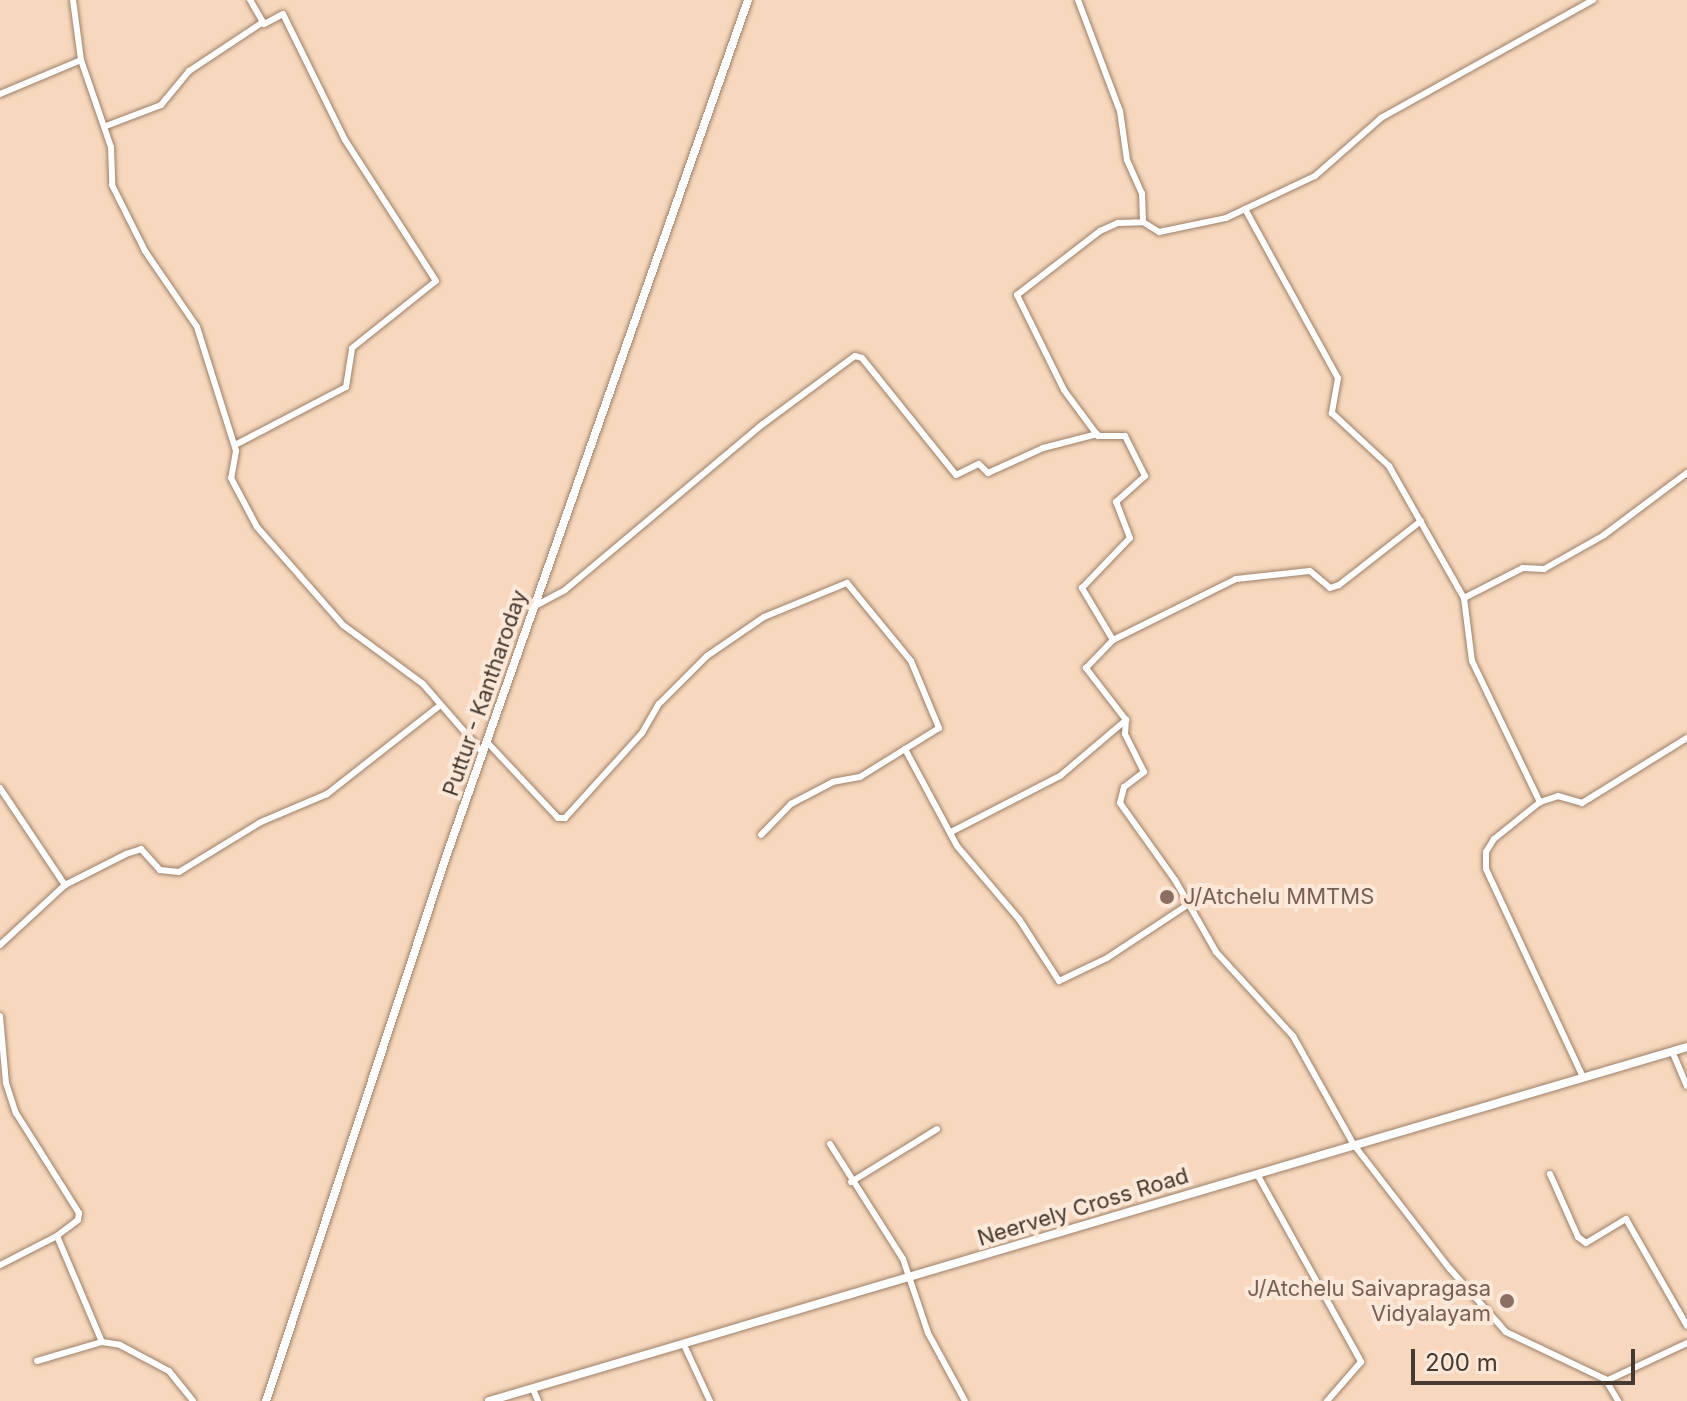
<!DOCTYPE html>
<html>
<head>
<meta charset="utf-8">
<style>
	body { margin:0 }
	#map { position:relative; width:1687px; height:1401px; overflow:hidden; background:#f7d8be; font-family:Inter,sans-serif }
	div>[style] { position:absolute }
	.roads { filter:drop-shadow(0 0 2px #9c8068) drop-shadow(0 0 2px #9c8068) }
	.street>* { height:6px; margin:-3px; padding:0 3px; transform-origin:3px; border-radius:3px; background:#fff }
	.secondary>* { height:8px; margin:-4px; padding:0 4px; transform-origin:4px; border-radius:4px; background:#fff }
	.dots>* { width:22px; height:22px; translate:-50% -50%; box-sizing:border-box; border:4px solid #fbe8d8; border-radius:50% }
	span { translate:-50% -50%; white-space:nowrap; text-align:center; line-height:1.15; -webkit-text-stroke:8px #fbe8d8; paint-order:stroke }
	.street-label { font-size:22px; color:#46392f }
	.education-label { font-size:22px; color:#785e54 }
	.left { translate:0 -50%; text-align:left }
	.right { translate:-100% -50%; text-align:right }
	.scale { position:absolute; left:1411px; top:1349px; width:224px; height:36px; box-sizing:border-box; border:4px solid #46392f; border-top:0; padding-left:10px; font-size:24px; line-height:28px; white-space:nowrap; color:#46392f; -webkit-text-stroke:6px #fbe8d8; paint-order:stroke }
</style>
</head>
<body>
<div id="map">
	<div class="roads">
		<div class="street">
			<i style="left:73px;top:0;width:61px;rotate:82.4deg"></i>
			<i style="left:81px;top:60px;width:92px;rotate:71deg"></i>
			<i style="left:111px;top:147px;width:38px;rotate:88deg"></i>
			<i style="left:112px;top:185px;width:74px;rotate:63.4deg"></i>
			<i style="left:145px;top:251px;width:92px;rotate:55.6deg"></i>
			<i style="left:197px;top:327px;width:130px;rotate:72.5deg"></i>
			<i style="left:236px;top:451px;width:27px;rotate:100deg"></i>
			<i style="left:231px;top:478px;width:55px;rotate:62deg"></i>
			<i style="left:257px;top:527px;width:130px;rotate:48.7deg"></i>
			<i style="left:343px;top:625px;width:99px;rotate:36.4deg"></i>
			<i style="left:423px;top:684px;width:91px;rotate:49deg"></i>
			<i style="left:1078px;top:0;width:119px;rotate:69.3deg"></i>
			<i style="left:1120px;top:111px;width:49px;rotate:81.9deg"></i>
			<i style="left:1127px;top:160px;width:36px;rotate:66deg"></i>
			<i style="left:1142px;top:193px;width:29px;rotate:88deg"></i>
			<i style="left:1143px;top:222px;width:19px;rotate:32deg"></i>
			<i style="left:1159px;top:232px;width:68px;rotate:-11.8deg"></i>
			<i style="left:1226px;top:218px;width:98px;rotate:-25.3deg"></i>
			<i style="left:1315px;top:176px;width:88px;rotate:-41.3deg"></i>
			<i style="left:1381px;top:118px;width:243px;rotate:-29.1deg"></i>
			<i style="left:0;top:94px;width:88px;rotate:-22.8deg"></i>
			<i style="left:106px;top:126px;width:59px;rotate:-20.9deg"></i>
			<i style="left:161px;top:105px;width:44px;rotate:-50.5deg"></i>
			<i style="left:189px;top:71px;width:89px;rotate:-33.5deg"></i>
			<i style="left:1245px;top:209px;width:193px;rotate:61.2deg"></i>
			<i style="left:1338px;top:378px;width:36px;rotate:100deg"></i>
			<i style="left:1332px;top:413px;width:78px;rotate:42.9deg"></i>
			<i style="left:1389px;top:466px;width:152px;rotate:60.4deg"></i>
			<i style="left:1464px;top:598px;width:64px;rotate:82.8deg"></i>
			<i style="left:1472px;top:661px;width:157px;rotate:64.3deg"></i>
			<i style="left:1540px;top:802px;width:59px;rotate:141.2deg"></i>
			<i style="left:1494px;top:839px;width:15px;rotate:122deg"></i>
			<i style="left:1486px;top:852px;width:17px;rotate:90deg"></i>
			<i style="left:1486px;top:869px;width:230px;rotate:65deg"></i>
			<i style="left:235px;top:445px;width:125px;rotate:-27.6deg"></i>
			<i style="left:346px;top:387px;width:39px;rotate:-81deg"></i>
			<i style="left:352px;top:348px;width:107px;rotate:-38.6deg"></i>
			<i style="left:436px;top:281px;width:168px;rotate:-122.8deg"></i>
			<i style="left:345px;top:140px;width:140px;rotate:-116.2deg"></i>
			<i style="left:283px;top:14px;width:21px;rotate:152deg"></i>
			<i style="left:264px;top:24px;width:28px;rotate:-120deg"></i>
			<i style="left:1464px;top:598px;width:66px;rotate:-27deg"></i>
			<i style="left:1523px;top:568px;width:21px;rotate:3deg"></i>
			<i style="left:1544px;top:569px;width:69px;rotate:-29.5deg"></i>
			<i style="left:1604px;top:535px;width:104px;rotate:-36.8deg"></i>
			<i style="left:535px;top:606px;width:34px;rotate:-28deg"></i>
			<i style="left:565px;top:590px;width:258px;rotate:-40deg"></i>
			<i style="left:763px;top:424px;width:114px;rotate:-36.5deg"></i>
			<i style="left:855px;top:356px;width:7px;rotate:16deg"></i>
			<i style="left:862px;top:358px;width:150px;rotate:51.2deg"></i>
			<i style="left:956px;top:475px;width:25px;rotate:-26deg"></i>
			<i style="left:979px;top:464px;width:13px;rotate:45deg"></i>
			<i style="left:988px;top:473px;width:60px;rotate:-24.4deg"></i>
			<i style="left:1043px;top:448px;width:56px;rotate:-14.5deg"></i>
			<i style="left:1113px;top:640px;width:61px;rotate:-120.8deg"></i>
			<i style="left:1082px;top:588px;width:69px;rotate:-46.2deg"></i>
			<i style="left:1130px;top:538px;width:39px;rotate:-111deg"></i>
			<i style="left:1116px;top:502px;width:39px;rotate:-42deg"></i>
			<i style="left:1145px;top:476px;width:45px;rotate:-116.6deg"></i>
			<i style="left:1125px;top:436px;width:27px;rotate:180deg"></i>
			<i style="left:1098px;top:436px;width:57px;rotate:-126.5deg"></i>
			<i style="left:1064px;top:390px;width:106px;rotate:-116.3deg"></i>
			<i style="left:1017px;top:295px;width:105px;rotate:-37.6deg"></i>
			<i style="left:1100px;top:231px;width:20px;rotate:-24deg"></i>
			<i style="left:1118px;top:223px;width:25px;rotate:-2deg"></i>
			<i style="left:1126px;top:720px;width:14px;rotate:94deg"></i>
			<i style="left:1125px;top:734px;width:42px;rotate:63.4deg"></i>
			<i style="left:1144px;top:772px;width:25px;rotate:143deg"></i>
			<i style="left:1124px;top:787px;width:16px;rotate:104deg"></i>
			<i style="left:1120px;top:803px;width:95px;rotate:54.5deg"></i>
			<i style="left:1175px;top:880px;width:83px;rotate:60.3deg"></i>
			<i style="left:1216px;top:952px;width:114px;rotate:47.5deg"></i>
			<i style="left:1293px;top:1036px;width:125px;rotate:60.8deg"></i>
			<i style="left:1354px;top:1145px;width:157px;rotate:52.3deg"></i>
			<i style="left:1450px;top:1269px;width:84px;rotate:48.4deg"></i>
			<i style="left:1506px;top:1332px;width:110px;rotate:25.4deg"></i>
			<i style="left:1605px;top:1379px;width:26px;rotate:59deg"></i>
			<i style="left:487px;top:742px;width:104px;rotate:46.9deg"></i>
			<i style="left:558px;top:818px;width:7px"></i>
			<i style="left:565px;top:818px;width:115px;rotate:-47.8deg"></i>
			<i style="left:642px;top:733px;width:34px;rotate:-60deg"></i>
			<i style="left:659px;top:704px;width:68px;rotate:-45deg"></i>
			<i style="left:707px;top:656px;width:69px;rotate:-34.4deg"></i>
			<i style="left:764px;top:617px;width:90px;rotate:-22.3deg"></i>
			<i style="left:847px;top:583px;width:101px;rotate:50.6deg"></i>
			<i style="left:911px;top:661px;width:73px;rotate:67.3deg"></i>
			<i style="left:939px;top:728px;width:93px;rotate:148.2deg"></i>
			<i style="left:860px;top:777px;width:27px;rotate:170deg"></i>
			<i style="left:833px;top:782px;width:47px;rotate:152.4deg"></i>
			<i style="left:791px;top:804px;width:43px;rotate:134.1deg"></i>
			<i style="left:905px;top:749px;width:110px;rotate:61.8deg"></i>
			<i style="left:957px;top:846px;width:96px;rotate:49.7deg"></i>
			<i style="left:1019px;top:919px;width:74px;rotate:57.2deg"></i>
			<i style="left:1059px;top:981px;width:53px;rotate:-25.6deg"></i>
			<i style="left:1107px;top:958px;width:98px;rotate:-33.4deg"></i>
			<i style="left:0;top:788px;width:117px;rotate:56.2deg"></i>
			<i style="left:1540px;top:802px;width:19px;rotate:-18deg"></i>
			<i style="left:1558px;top:796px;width:25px;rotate:16deg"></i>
			<i style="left:1582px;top:803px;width:123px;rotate:-31.8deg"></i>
			<i style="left:951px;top:832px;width:123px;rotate:-27.2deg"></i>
			<i style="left:1060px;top:776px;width:87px;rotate:-40.3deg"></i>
			<i style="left:1126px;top:720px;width:66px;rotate:-127.6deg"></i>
			<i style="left:1086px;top:668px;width:39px;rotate:-46deg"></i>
			<i style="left:1113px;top:640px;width:137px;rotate:-26.4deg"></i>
			<i style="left:1236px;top:579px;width:74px;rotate:-6.2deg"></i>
			<i style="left:1310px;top:571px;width:26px;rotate:40deg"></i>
			<i style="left:1330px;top:588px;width:9px;rotate:-18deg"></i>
			<i style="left:1339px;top:585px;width:104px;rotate:-38deg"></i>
			<i style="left:0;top:945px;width:88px;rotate:-42.7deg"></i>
			<i style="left:65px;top:885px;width:68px;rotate:-26.9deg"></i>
			<i style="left:126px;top:854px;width:16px;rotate:-18deg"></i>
			<i style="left:141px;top:849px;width:28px;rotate:48deg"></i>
			<i style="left:160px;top:870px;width:19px;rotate:6deg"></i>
			<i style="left:179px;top:872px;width:96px;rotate:-31.4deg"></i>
			<i style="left:261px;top:822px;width:72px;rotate:-23deg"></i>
			<i style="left:327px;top:794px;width:141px;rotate:-38.1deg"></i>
			<i style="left:0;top:1016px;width:67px;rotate:84.9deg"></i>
			<i style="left:6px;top:1083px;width:32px;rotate:72deg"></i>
			<i style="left:16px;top:1113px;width:118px;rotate:57.8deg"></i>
			<i style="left:79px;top:1213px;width:7px;rotate:98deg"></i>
			<i style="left:78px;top:1220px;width:26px;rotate:143deg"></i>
			<i style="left:57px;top:1236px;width:64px;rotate:153deg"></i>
			<i style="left:1672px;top:1051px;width:38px;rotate:67deg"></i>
			<i style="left:830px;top:1144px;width:136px;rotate:57.6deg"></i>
			<i style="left:903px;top:1259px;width:78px;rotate:71.3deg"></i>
			<i style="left:928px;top:1333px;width:77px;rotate:61.4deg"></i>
			<i style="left:1257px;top:1174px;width:215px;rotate:61deg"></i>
			<i style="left:1361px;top:1362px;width:52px;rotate:131.1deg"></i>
			<i style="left:1550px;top:1174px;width:69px;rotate:66deg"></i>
			<i style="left:1578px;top:1237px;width:10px;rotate:37deg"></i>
			<i style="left:1586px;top:1243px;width:47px;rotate:-31deg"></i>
			<i style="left:1626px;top:1219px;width:123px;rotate:60.3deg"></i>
			<i style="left:851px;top:1182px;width:101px;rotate:-31.6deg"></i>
			<i style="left:57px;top:1236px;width:115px;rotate:67deg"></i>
			<i style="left:684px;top:1345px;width:62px;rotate:65.1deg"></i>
			<i style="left:37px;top:1361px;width:68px;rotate:-16.3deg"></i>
			<i style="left:102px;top:1342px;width:18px;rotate:9deg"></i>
			<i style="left:120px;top:1345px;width:55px;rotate:28deg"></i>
			<i style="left:169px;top:1371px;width:38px;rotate:51deg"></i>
			<i style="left:1606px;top:1381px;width:89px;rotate:-25.1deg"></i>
			<i style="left:533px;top:1389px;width:13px;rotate:67deg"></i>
		</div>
		<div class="secondary">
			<i style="left:266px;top:1401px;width:576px;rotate:-71.69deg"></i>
			<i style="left:447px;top:854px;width:905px;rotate:-70.58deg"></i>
			<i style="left:489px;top:1401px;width:1249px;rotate:-16.46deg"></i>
		</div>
	</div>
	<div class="dots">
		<i style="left:1167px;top:897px;background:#8d6e63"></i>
		<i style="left:1507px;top:1301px;background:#8d6e63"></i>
	</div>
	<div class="street-label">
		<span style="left:485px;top:693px;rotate:-71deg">Puttur - Kantharoday</span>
		<span style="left:1083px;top:1207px;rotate:-17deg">Neervely Cross Road</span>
	</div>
	<div class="education-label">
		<span class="left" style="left:1183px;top:897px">J/Atchelu MMTMS</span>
		<span class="right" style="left:1491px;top:1301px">J/Atchelu Saivapragasa<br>Vidyalayam</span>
	</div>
	<div class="scale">200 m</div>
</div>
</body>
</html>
